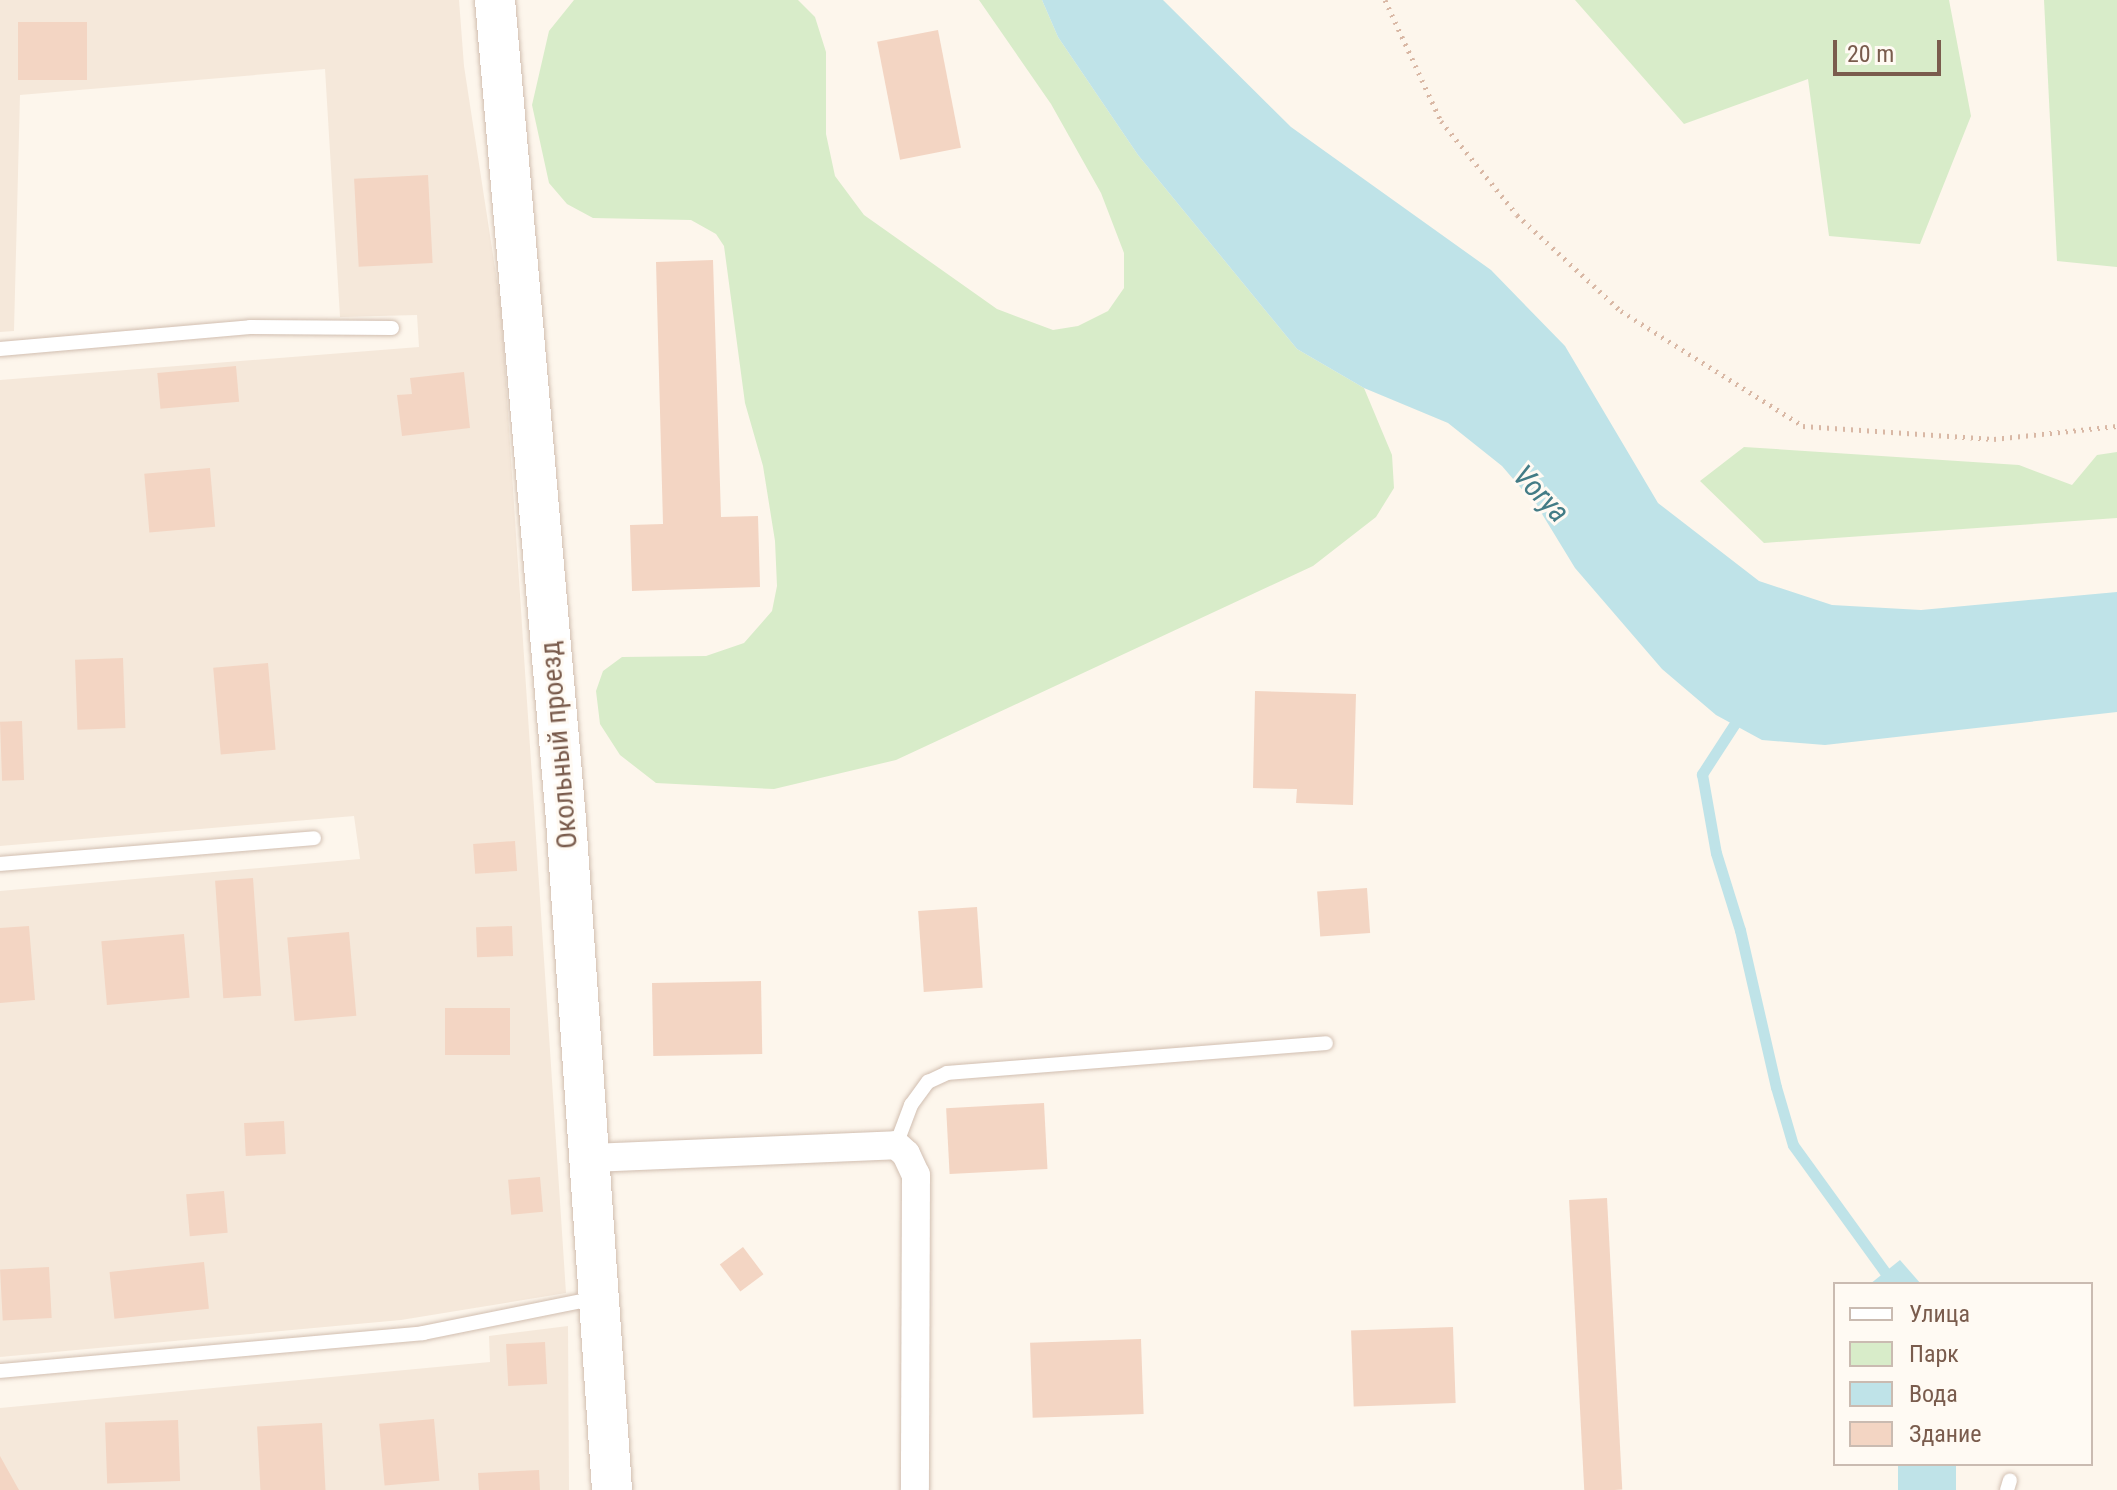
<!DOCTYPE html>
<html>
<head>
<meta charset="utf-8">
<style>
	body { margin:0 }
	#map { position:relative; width:2117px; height:1490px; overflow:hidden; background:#fdf6ec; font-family:"Roboto Condensed",sans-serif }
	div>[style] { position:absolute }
	.residential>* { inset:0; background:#f5e8da }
	.green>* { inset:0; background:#d8ecc9 }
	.water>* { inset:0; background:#bfe3e8; transform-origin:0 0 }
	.stream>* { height:11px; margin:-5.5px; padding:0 5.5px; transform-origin:5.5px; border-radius:5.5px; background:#bfe3e8 }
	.building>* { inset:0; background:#f3d5c3; transform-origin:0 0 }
	.path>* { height:5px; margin-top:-2.5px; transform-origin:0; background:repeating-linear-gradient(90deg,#d9b8a5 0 2px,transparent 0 8px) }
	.roads { filter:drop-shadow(0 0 2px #d1beb0) drop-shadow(0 0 2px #d1beb0) }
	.lane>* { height:14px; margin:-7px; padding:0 7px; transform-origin:7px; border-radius:7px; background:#fff }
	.street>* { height:28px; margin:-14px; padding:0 14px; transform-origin:14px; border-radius:14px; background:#fff }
	.secondary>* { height:40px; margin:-20px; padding:0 20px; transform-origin:20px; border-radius:20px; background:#fff }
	span { translate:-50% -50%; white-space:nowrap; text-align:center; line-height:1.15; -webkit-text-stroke:6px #fffaf3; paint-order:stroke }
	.street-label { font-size:28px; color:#7a5c4d }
	.water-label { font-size:30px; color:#437c86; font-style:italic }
	.legend { position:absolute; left:1833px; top:1282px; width:260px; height:184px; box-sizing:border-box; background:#fffaf3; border:2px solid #cabbb1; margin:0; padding:10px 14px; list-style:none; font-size:24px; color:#7a5c4d }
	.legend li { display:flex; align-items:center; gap:16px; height:40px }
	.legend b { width:40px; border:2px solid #cabbb1 }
	.scale { position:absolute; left:1833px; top:40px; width:108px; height:36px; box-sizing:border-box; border:4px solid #7a5c4d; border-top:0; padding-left:10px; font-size:24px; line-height:28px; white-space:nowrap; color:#7a5c4d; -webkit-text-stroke:6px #fffaf3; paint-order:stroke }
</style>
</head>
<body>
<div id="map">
	<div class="residential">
		<i style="clip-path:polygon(0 0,459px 0,464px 66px,501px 307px,566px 1293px,401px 1320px,0 1357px,0 891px,360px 859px,354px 816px,0 846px,0 380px,419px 347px,417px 315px,340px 317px,325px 69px,20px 95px,14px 331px,0 332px)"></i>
		<i style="clip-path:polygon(568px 1326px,569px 1490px,0 1490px,0 1408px,490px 1362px,489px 1336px)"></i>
	</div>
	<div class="green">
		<i style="clip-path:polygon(574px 0,798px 0,815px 17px,826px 52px,826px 134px,835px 176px,864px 215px,997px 309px,1053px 330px,1078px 326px,1108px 311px,1124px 288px,1124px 253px,1101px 193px,1051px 104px,979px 0,1042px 0,1058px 37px,1138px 155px,1297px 349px,1364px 388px,1392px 455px,1394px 488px,1376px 517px,1313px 566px,896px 760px,774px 789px,656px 783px,620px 755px,600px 724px,596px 691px,603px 671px,622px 657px,706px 656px,744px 643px,772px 611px,777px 586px,775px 541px,763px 466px,745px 403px,724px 246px,716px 234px,691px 220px,593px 218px,567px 204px,549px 183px,532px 105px,549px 31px)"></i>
		<i style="clip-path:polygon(1575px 0,1949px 0,1971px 116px,1920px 244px,1829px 236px,1808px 79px,1684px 124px)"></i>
		<i style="clip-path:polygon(2044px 0,2117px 0,2117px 267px,2057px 261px)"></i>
		<i style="clip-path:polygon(1744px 447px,2019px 465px,2072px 485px,2097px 455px,2117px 452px,2117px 518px,1764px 543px,1700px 481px)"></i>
	</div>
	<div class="water">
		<i style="clip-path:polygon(1042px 0,1163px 0,1291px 127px,1491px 270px,1565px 346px,1658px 503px,1759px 581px,1832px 605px,1921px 610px,2117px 592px,2117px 712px,1825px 745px,1762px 740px,1716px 715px,1662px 669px,1575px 568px,1539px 509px,1502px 466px,1448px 423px,1364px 388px,1297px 349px,1138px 155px,1058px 37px)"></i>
		<i style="clip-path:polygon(1900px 1260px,1921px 1284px,1870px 1284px)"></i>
		<i style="left:1898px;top:1464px;width:58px;height:26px"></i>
	</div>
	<div class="stream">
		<i style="left:1741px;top:714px;width:72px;rotate:123deg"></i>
		<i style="left:1702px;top:774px;width:80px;rotate:80deg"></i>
		<i style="left:1716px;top:853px;width:81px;rotate:72.7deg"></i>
		<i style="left:1740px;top:930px;width:161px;rotate:77.1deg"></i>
		<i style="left:1776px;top:1087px;width:60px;rotate:73.7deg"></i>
		<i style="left:1793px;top:1145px;width:157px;rotate:54.1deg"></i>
	</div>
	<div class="building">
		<i style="left:18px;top:22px;width:69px;height:58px"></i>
		<i style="left:938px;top:30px;width:120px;height:62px;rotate:79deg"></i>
		<i style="left:428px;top:175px;width:88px;height:74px;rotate:87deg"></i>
		<i style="clip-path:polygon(713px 260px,721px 517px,758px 516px,760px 587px,632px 591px,630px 525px,663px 524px,656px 262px)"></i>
		<i style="left:236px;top:366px;width:36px;height:79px;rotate:85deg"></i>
		<i style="clip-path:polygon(464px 372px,470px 428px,402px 436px,397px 395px,412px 394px,410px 378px)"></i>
		<i style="left:210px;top:468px;width:59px;height:66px;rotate:85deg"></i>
		<i style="left:123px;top:658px;width:70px;height:48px;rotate:88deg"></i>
		<i style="left:268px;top:663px;width:87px;height:55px;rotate:85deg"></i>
		<i style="clip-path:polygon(1255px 691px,1356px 694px,1353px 805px,1296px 803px,1297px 789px,1253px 788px)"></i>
		<i style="left:22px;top:721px;width:59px;height:22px;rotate:88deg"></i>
		<i style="left:515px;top:841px;width:30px;height:42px;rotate:86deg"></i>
		<i style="left:253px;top:878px;width:118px;height:38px;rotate:86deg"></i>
		<i style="left:1367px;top:888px;width:45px;height:50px;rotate:86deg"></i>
		<i style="left:977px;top:907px;width:81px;height:59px;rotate:86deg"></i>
		<i style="clip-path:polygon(29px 926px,35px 1000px,0 1003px,0 928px)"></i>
		<i style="left:512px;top:926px;width:30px;height:36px;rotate:88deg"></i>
		<i style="left:349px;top:932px;width:84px;height:62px;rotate:85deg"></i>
		<i style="left:184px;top:934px;width:64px;height:83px;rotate:85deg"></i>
		<i style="left:761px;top:981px;width:73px;height:109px;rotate:89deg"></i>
		<i style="left:510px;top:1008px;width:47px;height:65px;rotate:90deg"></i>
		<i style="left:1044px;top:1103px;width:66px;height:98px;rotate:87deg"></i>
		<i style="left:284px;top:1121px;width:33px;height:40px;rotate:87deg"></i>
		<i style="left:540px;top:1177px;width:35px;height:32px;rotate:85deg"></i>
		<i style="left:224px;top:1191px;width:42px;height:38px;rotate:85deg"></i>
		<i style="left:1607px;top:1198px;width:292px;height:38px;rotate:87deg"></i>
		<i style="left:743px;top:1247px;width:34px;height:29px;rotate:53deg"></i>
		<i style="left:204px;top:1262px;width:47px;height:95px;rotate:84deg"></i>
		<i style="left:49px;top:1267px;width:51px;height:49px;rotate:87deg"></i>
		<i style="left:1453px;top:1327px;width:76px;height:102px;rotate:88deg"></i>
		<i style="left:1141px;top:1339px;width:75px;height:111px;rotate:88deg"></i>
		<i style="left:545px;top:1342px;width:42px;height:39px;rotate:87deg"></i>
		<i style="left:434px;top:1419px;width:62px;height:55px;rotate:85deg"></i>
		<i style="left:178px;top:1420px;width:61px;height:73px;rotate:88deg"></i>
		<i style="left:322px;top:1423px;width:67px;height:65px;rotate:87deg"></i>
		<i style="clip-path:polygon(0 1456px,19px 1490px,0 1490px)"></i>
		<i style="clip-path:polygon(539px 1470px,540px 1490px,479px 1490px,478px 1473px)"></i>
	</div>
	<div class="path">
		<i style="left:1385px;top:0;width:133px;rotate:65.2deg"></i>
		<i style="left:1441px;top:121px;width:121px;rotate:51deg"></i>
		<i style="left:1517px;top:215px;width:142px;rotate:42.7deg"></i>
		<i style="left:1621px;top:311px;width:215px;rotate:32.3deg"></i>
		<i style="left:1803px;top:426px;width:191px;rotate:3.9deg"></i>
		<i style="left:1994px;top:439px;width:124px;rotate:-6deg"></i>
	</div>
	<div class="roads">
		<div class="lane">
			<i style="left:0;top:349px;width:251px;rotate:-5deg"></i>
			<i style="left:250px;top:327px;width:142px;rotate:0.4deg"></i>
			<i style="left:0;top:864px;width:315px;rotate:-4.7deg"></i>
			<i style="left:896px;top:1145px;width:43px;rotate:-69.4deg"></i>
			<i style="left:911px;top:1105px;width:29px;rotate:-54deg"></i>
			<i style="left:928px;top:1082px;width:21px;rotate:-25deg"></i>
			<i style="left:947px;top:1073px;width:380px;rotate:-4.5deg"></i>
			<i style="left:0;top:1371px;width:425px;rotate:-5.1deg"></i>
			<i style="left:423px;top:1333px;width:177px;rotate:-11.4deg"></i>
			<i style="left:2007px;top:1490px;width:10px;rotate:-73deg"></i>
		</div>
		<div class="street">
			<i style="left:591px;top:1158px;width:305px;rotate:-2.4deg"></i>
			<i style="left:896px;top:1145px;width:13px;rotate:42deg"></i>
			<i style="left:906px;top:1154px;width:23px;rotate:65deg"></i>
			<i style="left:916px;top:1175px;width:315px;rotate:90.2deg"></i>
		</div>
		<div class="secondary">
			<i style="left:495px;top:0;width:823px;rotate:85.05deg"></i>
			<i style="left:566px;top:820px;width:672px;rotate:86.07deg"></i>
		</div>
	</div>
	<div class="street-label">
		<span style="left:559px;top:745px;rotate:-95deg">Окольный проезд</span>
	</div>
	<div class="water-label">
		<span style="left:1541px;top:494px;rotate:46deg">Vorya</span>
	</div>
	<ul class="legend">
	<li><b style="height:10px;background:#fff"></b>Улица</li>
	<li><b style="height:22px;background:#d8ecc9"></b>Парк</li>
	<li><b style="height:22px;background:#bfe3e8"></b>Вода</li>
	<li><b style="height:22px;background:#f3d5c3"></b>Здание</li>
	</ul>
	<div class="scale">20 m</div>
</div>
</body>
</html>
